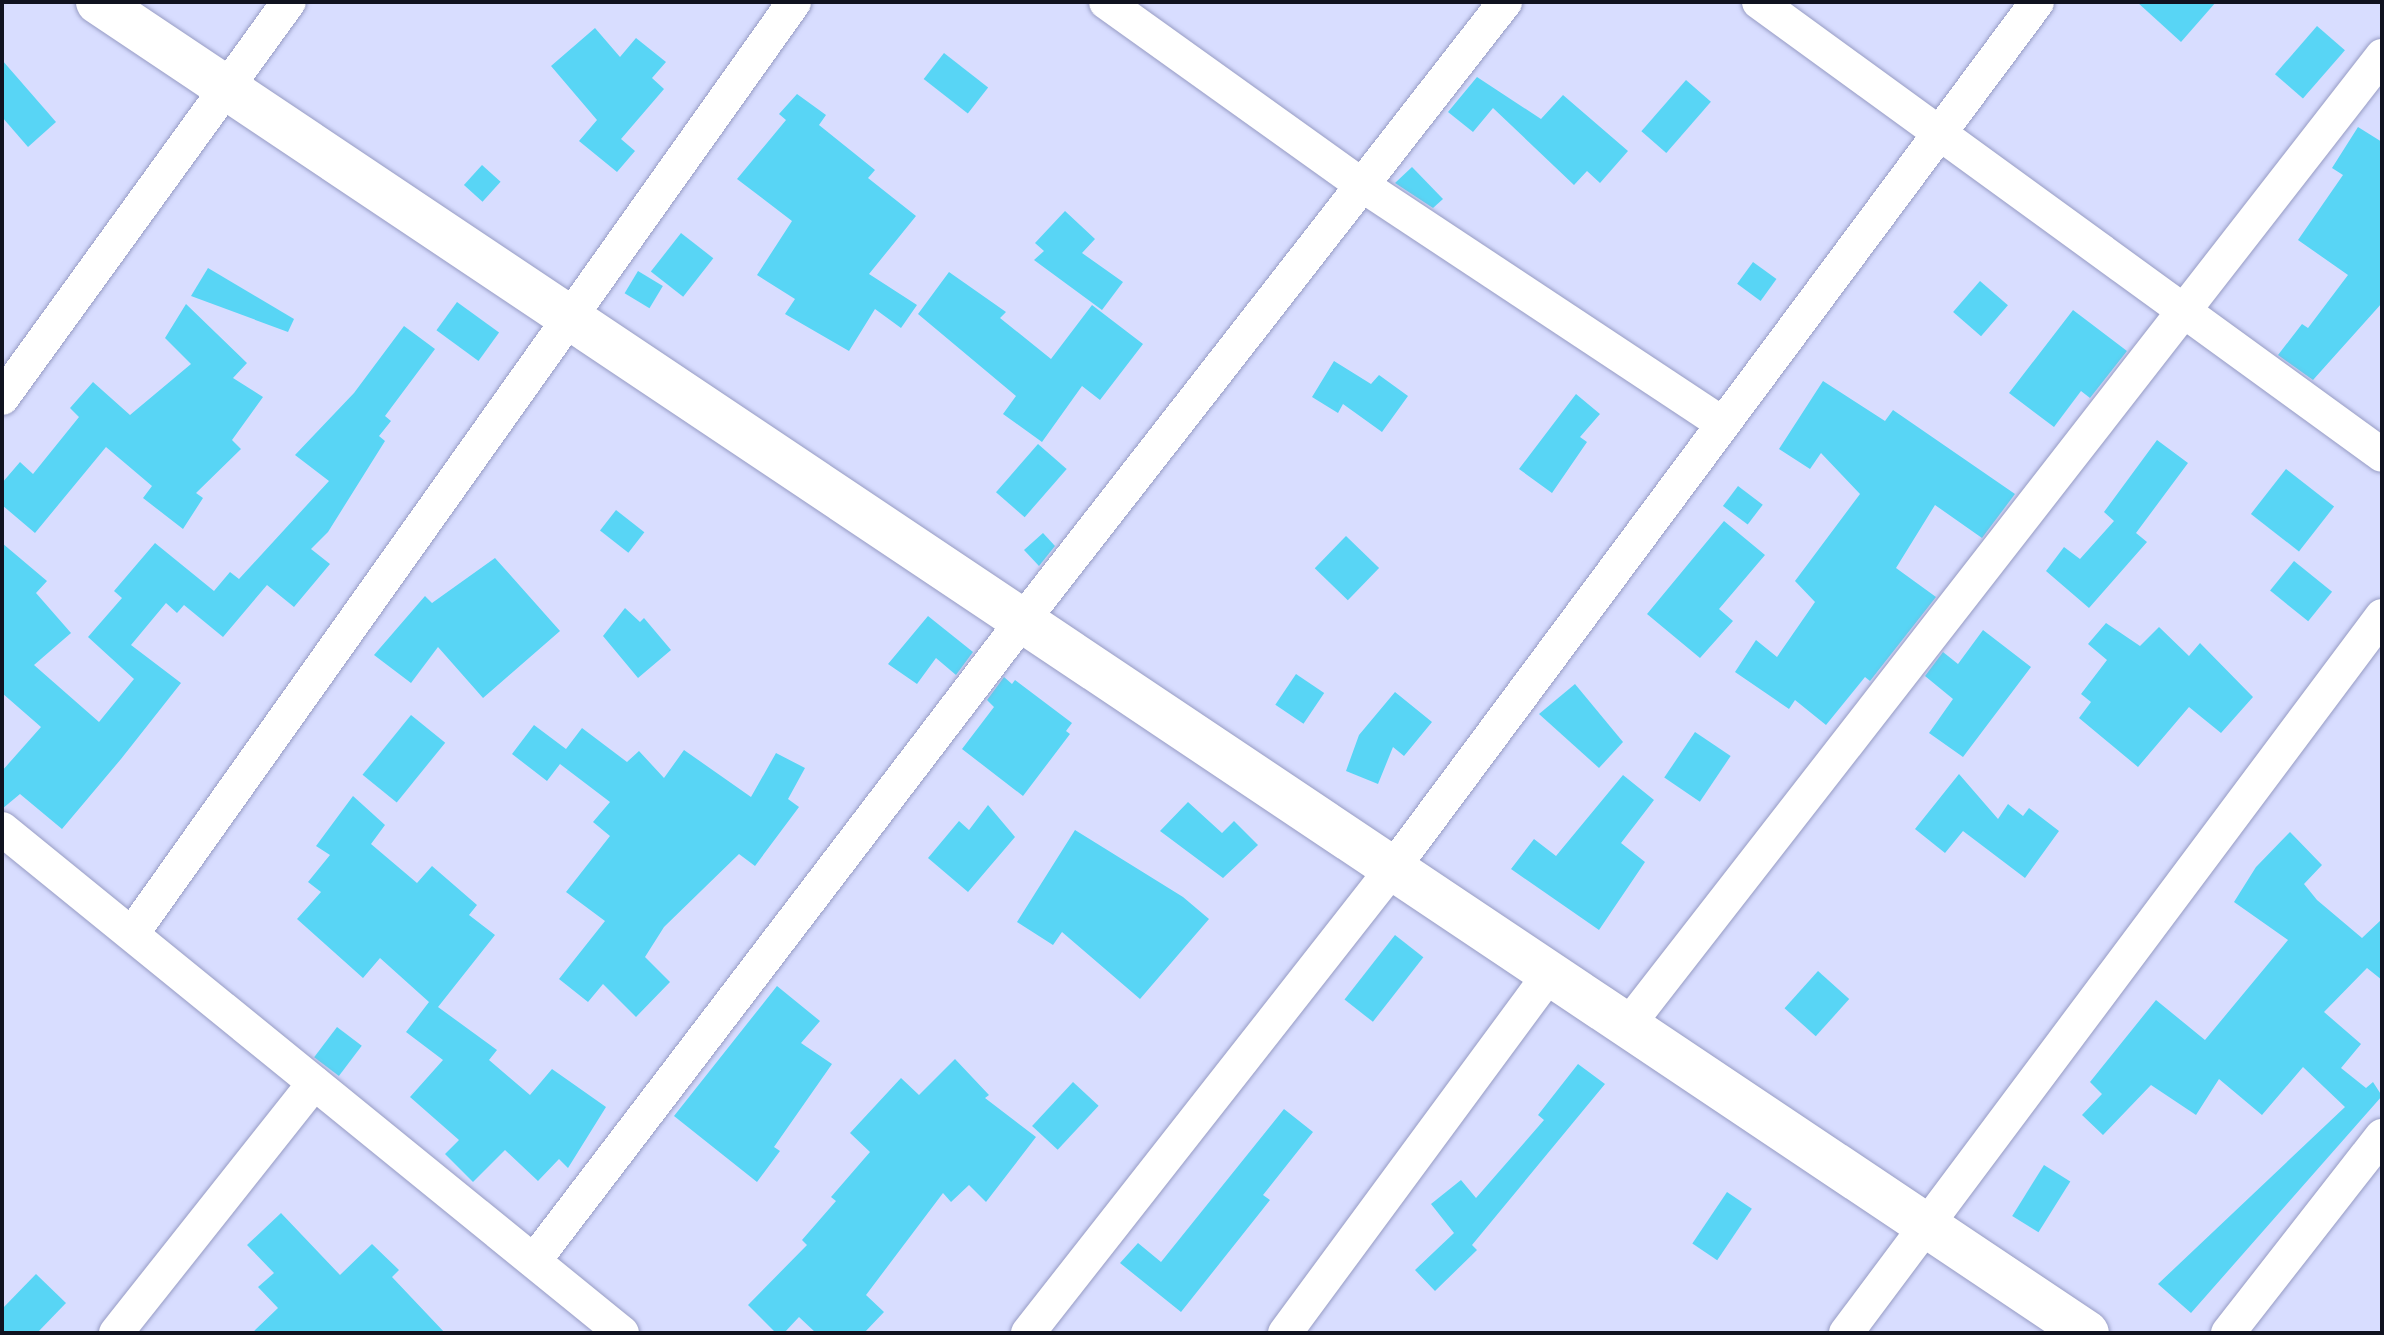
<!DOCTYPE html>
<html>
<head>
<meta charset="utf-8">
<style>
	body { margin:0 }
	#map { position:relative; width:2384px; height:1335px; overflow:hidden; background:#d8ddff; font-family:Lato,sans-serif }
	div>[style] { position:absolute }
	.building>* { inset:0; background:#58d5f5; transform-origin:0 0 }
	.roads { filter:drop-shadow(0 0 2px #979cc4) drop-shadow(0 0 2px #979cc4) }
	.minor>* { height:34px; margin:-17px; padding:0 17px; transform-origin:17px; border-radius:17px; background:#fff }
	.major>* { height:44px; margin:-22px; padding:0 22px; transform-origin:22px; border-radius:22px; background:#fff }
	span { translate:-50% -50%; white-space:nowrap; text-align:center; line-height:1.15; -webkit-text-stroke:7px #d8ddff; paint-order:stroke }
	.frame { position:absolute; inset:0; border:4px solid #101220; pointer-events:none }
</style>
</head>
<body>
<div id="map">
	<div class="building">
		<i style="clip-path:polygon(2137px 2px,2216px 2px,2181px 42px)"></i>
		<i style="left:2317px;top:26px;width:37px;height:64px;rotate:41deg"></i>
		<i style="clip-path:polygon(595px 28px,620px 57px,636px 38px,666px 62px,652px 78px,664px 89px,621px 139px,635px 151px,617px 172px,579px 141px,597px 120px,551px 66px)"></i>
		<i style="left:944px;top:53px;width:56px;height:33px;rotate:38deg"></i>
		<i style="clip-path:polygon(2px 60px,56px 122px,28px 147px,2px 117px)"></i>
		<i style="clip-path:polygon(1477px 77px,1541px 119px,1563px 95px,1628px 151px,1600px 183px,1587px 171px,1574px 185px,1493px 108px,1473px 132px,1448px 112px)"></i>
		<i style="left:1686px;top:80px;width:33px;height:68px;rotate:41deg"></i>
		<i style="clip-path:polygon(797px 94px,826px 115px,819px 125px,875px 170px,868px 178px,916px 216px,869px 274px,917px 305px,901px 328px,875px 309px,849px 351px,785px 314px,795px 299px,757px 275px,792px 221px,737px 179px,786px 120px,779px 114px)"></i>
		<i style="clip-path:polygon(2358px 127px,2382px 142px,2382px 303px,2313px 380px,2278px 355px,2302px 324px,2308px 328px,2348px 275px,2298px 240px,2343px 175px,2332px 168px)"></i>
		<i style="left:482px;top:165px;width:25px;height:27px;rotate:42deg"></i>
		<i style="clip-path:polygon(1412px 167px,1443px 199px,1433px 208px,1395px 183px)"></i>
		<i style="clip-path:polygon(1065px 211px,1095px 239px,1082px 253px,1123px 282px,1102px 310px,1034px 260px,1044px 251px,1035px 243px)"></i>
		<i style="left:681px;top:233px;width:41px;height:49px;rotate:38deg"></i>
		<i style="left:1753px;top:262px;width:29px;height:27px;rotate:36deg"></i>
		<i style="clip-path:polygon(208px 268px,294px 319px,288px 332px,191px 296px)"></i>
		<i style="left:638px;top:271px;width:29px;height:26px;rotate:31deg"></i>
		<i style="clip-path:polygon(949px 272px,1006px 312px,1000px 318px,1051px 359px,1092px 305px,1143px 344px,1100px 400px,1082px 386px,1042px 442px,1003px 414px,1016px 396px,918px 314px)"></i>
		<i style="left:1980px;top:281px;width:37px;height:41px;rotate:41deg"></i>
		<i style="left:457px;top:302px;width:52px;height:35px;rotate:36deg"></i>
		<i style="clip-path:polygon(186px 304px,247px 363px,233px 378px,263px 397px,232px 440px,241px 449px,196px 493px,203px 498px,183px 529px,143px 498px,152px 486px,106px 447px,35px 533px,2px 505px,2px 483px,20px 462px,33px 474px,79px 417px,70px 408px,93px 382px,130px 415px,191px 364px,165px 338px)"></i>
		<i style="clip-path:polygon(2073px 310px,2127px 351px,2090px 398px,2081px 391px,2054px 427px,2009px 393px)"></i>
		<i style="clip-path:polygon(404px 326px,435px 349px,385px 416px,391px 421px,379px 436px,385px 441px,328px 532px,311px 549px,330px 564px,294px 607px,267px 585px,223px 637px,184px 605px,177px 613px,166px 603px,131px 645px,181px 683px,121px 759px,62px 829px,20px 794px,2px 809px,2px 771px,41px 727px,2px 693px,2px 543px,47px 581px,36px 593px,71px 633px,34px 665px,99px 722px,134px 679px,88px 637px,122px 598px,114px 591px,155px 543px,214px 591px,230px 572px,239px 579px,329px 481px,295px 455px,354px 393px)"></i>
		<i style="clip-path:polygon(1334px 361px,1371px 384px,1379px 375px,1408px 396px,1382px 432px,1343px 404px,1338px 413px,1312px 397px)"></i>
		<i style="clip-path:polygon(1823px 381px,1885px 421px,1893px 410px,2015px 494px,1982px 538px,1935px 505px,1896px 568px,1936px 597px,1870px 681px,1865px 677px,1826px 725px,1795px 700px,1789px 709px,1735px 672px,1756px 640px,1777px 657px,1815px 602px,1795px 581px,1860px 494px,1821px 453px,1810px 469px,1779px 449px)"></i>
		<i style="clip-path:polygon(1576px 394px,1600px 414px,1580px 437px,1587px 442px,1552px 493px,1519px 469px)"></i>
		<i style="clip-path:polygon(2157px 440px,2188px 463px,2136px 533px,2147px 542px,2089px 608px,2046px 571px,2064px 547px,2080px 559px,2114px 521px,2104px 512px)"></i>
		<i style="left:1038px;top:444px;width:38px;height:64px;rotate:41deg"></i>
		<i style="left:2286px;top:469px;width:61px;height:57px;rotate:38deg"></i>
		<i style="left:1738px;top:486px;width:31px;height:25px;rotate:37deg"></i>
		<i style="left:616px;top:510px;width:36px;height:26px;rotate:38deg"></i>
		<i style="clip-path:polygon(1724px 521px,1765px 555px,1719px 609px,1733px 621px,1700px 658px,1647px 614px)"></i>
		<i style="clip-path:polygon(1043px 533px,1055px 546px,1039px 566px,1024px 550px)"></i>
		<i style="left:1346px;top:536px;width:46px;height:45px;rotate:44deg"></i>
		<i style="clip-path:polygon(495px 558px,560px 631px,483px 698px,438px 647px,411px 683px,374px 655px,425px 596px,432px 603px)"></i>
		<i style="left:2294px;top:561px;width:49px;height:38px;rotate:39deg"></i>
		<i style="clip-path:polygon(625px 608px,640px 622px,644px 618px,671px 650px,638px 678px,603px 636px)"></i>
		<i style="clip-path:polygon(928px 616px,973px 652px,956px 675px,936px 658px,917px 684px,888px 664px)"></i>
		<i style="clip-path:polygon(2106px 623px,2140px 646px,2159px 627px,2189px 656px,2200px 643px,2253px 697px,2221px 733px,2189px 707px,2138px 767px,2079px 718px,2091px 702px,2081px 694px,2107px 660px,2088px 644px)"></i>
		<i style="clip-path:polygon(1983px 630px,2031px 667px,1963px 757px,1929px 733px,1953px 699px,1925px 676px,1943px 652px,1958px 664px)"></i>
		<i style="left:1296px;top:674px;width:34px;height:37px;rotate:34deg"></i>
		<i style="clip-path:polygon(1004px 677px,1012px 684px,1015px 680px,1072px 723px,1066px 731px,1070px 734px,1023px 796px,962px 749px,994px 707px,987px 700px)"></i>
		<i style="clip-path:polygon(1575px 684px,1623px 742px,1599px 768px,1539px 714px)"></i>
		<i style="clip-path:polygon(1395px 692px,1432px 722px,1404px 756px,1393px 747px,1378px 784px,1346px 771px,1359px 735px)"></i>
		<i style="left:411px;top:715px;width:44px;height:77px;rotate:39deg"></i>
		<i style="clip-path:polygon(534px 725px,566px 749px,582px 728px,627px 762px,639px 751px,664px 778px,684px 750px,751px 797px,776px 753px,805px 768px,788px 799px,799px 807px,755px 866px,739px 854px,664px 927px,645px 957px,670px 982px,636px 1017px,603px 984px,588px 1002px,559px 979px,605px 921px,566px 892px,610px 836px,593px 822px,610px 802px,560px 764px,547px 781px,512px 754px)"></i>
		<i style="left:1695px;top:732px;width:43px;height:55px;rotate:34deg"></i>
		<i style="clip-path:polygon(1959px 774px,1998px 819px,2008px 804px,2023px 816px,2029px 808px,2059px 831px,2025px 878px,1963px 831px,1945px 853px,1915px 829px)"></i>
		<i style="clip-path:polygon(1623px 775px,1654px 800px,1621px 843px,1645px 862px,1599px 930px,1511px 869px,1534px 839px,1556px 856px)"></i>
		<i style="clip-path:polygon(353px 796px,385px 825px,371px 844px,417px 883px,432px 866px,477px 905px,469px 915px,495px 935px,438px 1007px,497px 1050px,489px 1060px,530px 1095px,552px 1069px,606px 1107px,568px 1168px,559px 1159px,538px 1181px,505px 1150px,473px 1182px,445px 1154px,459px 1140px,410px 1097px,443px 1060px,406px 1032px,429px 1002px,380px 958px,363px 978px,297px 919px,321px 892px,308px 882px,330px 855px,316px 846px)"></i>
		<i style="clip-path:polygon(1188px 802px,1222px 833px,1234px 821px,1258px 845px,1223px 878px,1160px 831px)"></i>
		<i style="clip-path:polygon(988px 805px,1015px 837px,968px 892px,928px 858px,959px 821px,969px 830px)"></i>
		<i style="clip-path:polygon(1075px 830px,1183px 897px,1209px 919px,1140px 999px,1062px 932px,1053px 945px,1017px 922px)"></i>
		<i style="clip-path:polygon(2290px 832px,2322px 865px,2304px 884px,2317px 900px,2362px 938px,2382px 919px,2382px 980px,2367px 968px,2324px 1012px,2361px 1044px,2341px 1068px,2366px 1088px,2373px 1082px,2382px 1096px,2191px 1313px,2158px 1284px,2345px 1107px,2303px 1067px,2262px 1115px,2219px 1079px,2196px 1115px,2151px 1085px,2103px 1135px,2082px 1115px,2102px 1094px,2090px 1082px,2156px 1000px,2205px 1040px,2288px 940px,2234px 902px,2256px 867px)"></i>
		<i style="left:1395px;top:935px;width:36px;height:82px;rotate:38deg"></i>
		<i style="left:1818px;top:971px;width:42px;height:50px;rotate:42deg"></i>
		<i style="clip-path:polygon(777px 986px,820px 1021px,801px 1043px,832px 1064px,774px 1147px,780px 1151px,757px 1182px,674px 1116px)"></i>
		<i style="left:337px;top:1027px;width:31px;height:38px;rotate:37deg"></i>
		<i style="clip-path:polygon(955px 1059px,989px 1095px,985px 1098px,1036px 1137px,986px 1202px,969px 1185px,951px 1202px,943px 1193px,866px 1295px,884px 1312px,864px 1333px,816px 1333px,799px 1317px,784px 1333px,776px 1333px,748px 1305px,807px 1245px,802px 1240px,836px 1201px,831px 1197px,870px 1152px,850px 1133px,901px 1078px,919px 1095px)"></i>
		<i style="clip-path:polygon(1578px 1064px,1605px 1084px,1472px 1245px,1477px 1250px,1435px 1291px,1415px 1270px,1454px 1233px,1431px 1204px,1461px 1180px,1476px 1198px,1544px 1120px,1538px 1115px)"></i>
		<i style="left:1073px;top:1082px;width:35px;height:60px;rotate:43deg"></i>
		<i style="clip-path:polygon(1284px 1109px,1313px 1132px,1263px 1195px,1270px 1200px,1181px 1312px,1120px 1263px,1138px 1243px,1161px 1262px)"></i>
		<i style="left:2044px;top:1165px;width:31px;height:60px;rotate:32deg"></i>
		<i style="left:1727px;top:1192px;width:30px;height:62px;rotate:34deg"></i>
		<i style="clip-path:polygon(281px 1213px,340px 1275px,372px 1244px,399px 1270px,392px 1277px,445px 1333px,252px 1333px,278px 1308px,258px 1287px,274px 1273px,247px 1245px)"></i>
		<i style="clip-path:polygon(36px 1274px,66px 1303px,37px 1333px,2px 1333px,2px 1309px)"></i>
	</div>
	<div class="roads">
		<div class="minor">
			<i style="left:1106px;top:2px;width:315px;rotate:35.6deg"></i>
			<i style="left:1362px;top:185px;width:432px;rotate:33.5deg"></i>
			<i style="left:1759px;top:2px;width:770px;rotate:36.02deg"></i>
			<i style="left:2px;top:398px;width:489px;rotate:-54.1deg"></i>
			<i style="left:2px;top:829px;width:799px;rotate:39.11deg"></i>
			<i style="left:132px;top:934px;width:1143px;rotate:-54.61deg"></i>
			<i style="left:1628px;top:1025px;width:1228px;rotate:-52.11deg"></i>
			<i style="left:534px;top:1261px;width:806px;rotate:-52.66deg"></i>
			<i style="left:1023px;top:620px;width:784px;rotate:-52.05deg"></i>
			<i style="left:116px;top:1333px;width:319px;rotate:-51.6deg"></i>
			<i style="left:1028px;top:1333px;width:591px;rotate:-51.87deg"></i>
			<i style="left:1393px;top:868px;width:1079px;rotate:-53.36deg"></i>
			<i style="left:1285px;top:1333px;width:447px;rotate:-53.6deg"></i>
			<i style="left:1846px;top:1333px;width:895px;rotate:-53.22deg"></i>
			<i style="left:2228px;top:1333px;width:250px;rotate:-52deg"></i>
		</div>
		<div class="major">
			<i style="left:98px;top:2px;width:2393px;rotate:33.79deg"></i>
		</div>
	</div>
	<div class="frame"></div>
</div>
</body>
</html>
